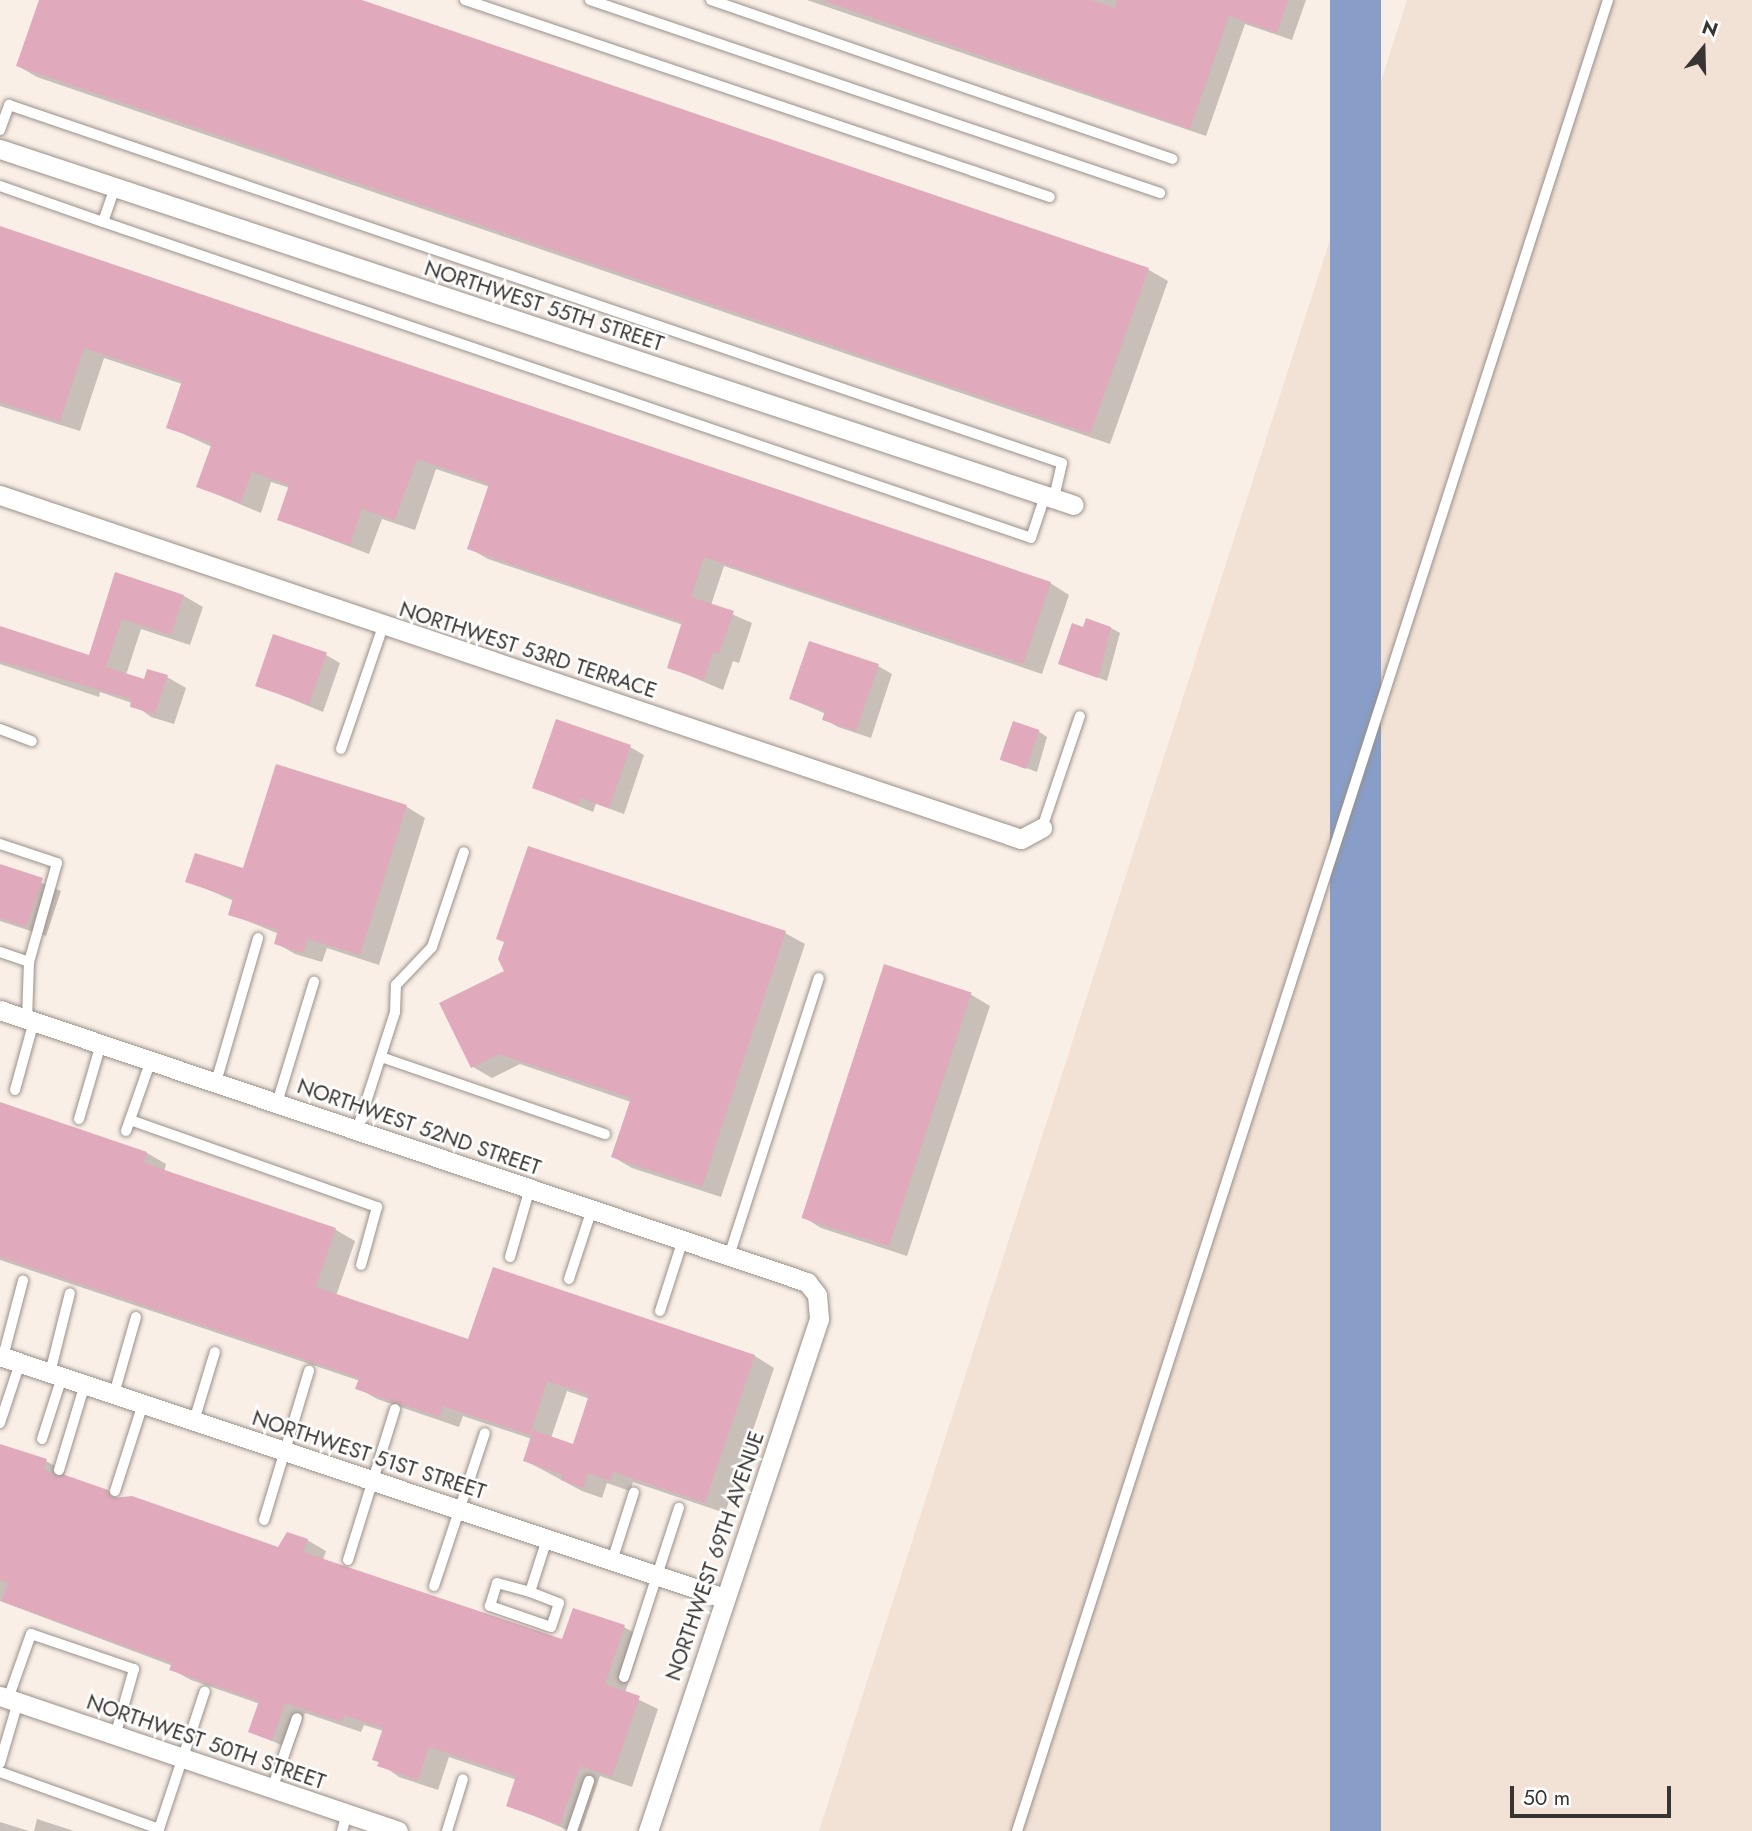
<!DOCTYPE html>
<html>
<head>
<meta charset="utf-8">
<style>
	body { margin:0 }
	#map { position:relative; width:1752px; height:1831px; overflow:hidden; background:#f9efe7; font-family:Jost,sans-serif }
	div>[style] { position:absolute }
	.built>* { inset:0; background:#f2e1d5 }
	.water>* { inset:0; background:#889ec8; transform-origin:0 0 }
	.shadow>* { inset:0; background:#0003 }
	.building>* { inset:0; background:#e0aabc; transform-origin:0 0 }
	.roads { filter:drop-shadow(0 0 2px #999089) drop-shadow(0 0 2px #999089) }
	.lane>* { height:10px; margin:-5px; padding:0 5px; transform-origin:5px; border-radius:5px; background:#fff }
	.street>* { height:19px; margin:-9.5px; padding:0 9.5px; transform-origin:9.5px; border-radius:9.5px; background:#fff }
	span { translate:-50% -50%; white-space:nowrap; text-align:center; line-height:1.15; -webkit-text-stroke:5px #fff; paint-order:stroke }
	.street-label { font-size:21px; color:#383431 }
	.north { position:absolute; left:1668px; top:14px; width:70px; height:70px; -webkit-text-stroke:5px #fff; paint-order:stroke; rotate:19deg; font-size:19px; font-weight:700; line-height:28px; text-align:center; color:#383431 }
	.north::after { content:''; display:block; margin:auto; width:24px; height:32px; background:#383431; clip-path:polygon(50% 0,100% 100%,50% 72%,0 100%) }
	.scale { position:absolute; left:1510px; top:1786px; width:161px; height:32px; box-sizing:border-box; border:4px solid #383431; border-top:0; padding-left:9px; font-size:21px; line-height:24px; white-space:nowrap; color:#383431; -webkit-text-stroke:5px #fff; paint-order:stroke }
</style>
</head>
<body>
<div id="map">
	<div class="built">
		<i style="clip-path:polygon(1407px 0,1752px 0,1752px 1831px,819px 1831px)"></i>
	</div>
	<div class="water">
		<i style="left:1330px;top:0;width:51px;height:1925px"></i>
	</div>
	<div class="shadow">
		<i style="clip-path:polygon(41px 0,357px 0,1149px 270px,1168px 281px,1110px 444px,37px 77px,18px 66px)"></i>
		<i style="clip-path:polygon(807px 0,1306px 0,1292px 40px,1245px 24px,1206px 136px)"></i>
		<i style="clip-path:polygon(0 227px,1050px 583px,1069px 595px,1042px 674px,724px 566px,711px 605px,752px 623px,739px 663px,733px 661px,723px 690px,669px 667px,683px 625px,488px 559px,469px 548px,490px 487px,436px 469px,415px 530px,382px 519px,369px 554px,279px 520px,290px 488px,271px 482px,261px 513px,199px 487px,212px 447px,168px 427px,182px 384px,104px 358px,80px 431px,0 406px)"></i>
		<i style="clip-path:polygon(116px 574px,184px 596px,203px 607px,190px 645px,141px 629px,126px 675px,145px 681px,167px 677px,186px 688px,174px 724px,151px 717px,132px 703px,100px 692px,99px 697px,0 664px,0 627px,90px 657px)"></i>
		<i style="clip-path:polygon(1111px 628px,1120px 633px,1107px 681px,1060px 663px,1084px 629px)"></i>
		<i style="clip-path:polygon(326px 655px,340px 663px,323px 712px,257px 685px)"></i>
		<i style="clip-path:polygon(878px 666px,892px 674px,871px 738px,838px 727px,824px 719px,826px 714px,791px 699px)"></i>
		<i style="clip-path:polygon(1038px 731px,1047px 737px,1037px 772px,1003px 759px)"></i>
		<i style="clip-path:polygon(630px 747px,644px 755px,624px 814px,596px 804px,593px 812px,534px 788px)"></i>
		<i style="clip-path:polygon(277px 766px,407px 807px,425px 818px,379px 965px,327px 948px,322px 962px,295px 954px,276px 943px,279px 934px,230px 914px,234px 901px,188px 881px,244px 871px)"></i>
		<i style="clip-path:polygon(0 866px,61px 891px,46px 936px,0 921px)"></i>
		<i style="clip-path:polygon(785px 933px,805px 944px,721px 1197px,632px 1168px,613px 1157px,631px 1102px,520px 1064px,492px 1078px,473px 1067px,506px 971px)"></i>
		<i style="clip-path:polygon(970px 994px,990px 1006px,907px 1256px,821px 1228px,802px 1216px)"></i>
		<i style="clip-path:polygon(evenodd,0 1104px,147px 1153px,166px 1164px,164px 1172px,336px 1230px,355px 1241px,336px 1296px,470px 1341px,494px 1269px,755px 1356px,774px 1368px,725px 1513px,633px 1482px,630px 1491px,607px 1483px,602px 1498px,582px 1491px,526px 1461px,532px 1439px,463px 1416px,459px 1427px,377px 1399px,358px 1388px,360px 1381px,0 1260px,0 1104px,567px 1391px,590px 1399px,574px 1446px,551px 1438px,567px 1391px)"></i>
		<i style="clip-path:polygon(0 1445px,46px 1461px,65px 1472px,64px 1476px,120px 1499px,278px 1549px,307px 1540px,326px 1551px,323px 1560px,563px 1642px,624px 1627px,643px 1638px,625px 1693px,658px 1709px,632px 1787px,600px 1776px,581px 1831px,570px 1831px,508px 1805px,517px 1780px,449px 1757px,438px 1790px,399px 1777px,374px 1759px,383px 1731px,364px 1725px,361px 1732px,305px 1713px,292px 1750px,250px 1731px,260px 1704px,191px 1680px,171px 1669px,173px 1666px,0 1601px)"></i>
		<i style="clip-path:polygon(37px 1819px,74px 1831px,34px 1831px)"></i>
		<i style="clip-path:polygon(0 1822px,29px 1831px,0 1831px)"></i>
	</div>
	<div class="building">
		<i style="clip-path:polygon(39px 0,362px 0,1149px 268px,1090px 434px,16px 66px)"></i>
		<i style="clip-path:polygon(822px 0,1091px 0,1115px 8px,1117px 0,1288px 0,1277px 33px,1229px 16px,1190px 129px)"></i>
		<i style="clip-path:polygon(0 226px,1051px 582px,1023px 664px,704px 557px,691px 597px,734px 611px,719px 654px,713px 652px,704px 680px,667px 668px,682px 622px,467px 549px,489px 484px,417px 459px,395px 520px,362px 509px,350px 545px,277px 520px,289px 485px,252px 472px,241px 503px,196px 487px,212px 443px,166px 428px,182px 381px,84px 348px,60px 422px,0 402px)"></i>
		<i style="clip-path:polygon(115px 572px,184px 595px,171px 635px,122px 619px,106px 667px,144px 679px,147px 669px,168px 675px,155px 714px,130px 707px,131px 699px,0 661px,0 626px,89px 655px)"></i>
		<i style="clip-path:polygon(1086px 618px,1111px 627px,1098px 678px,1058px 664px,1072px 623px,1083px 627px)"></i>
		<i style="left:273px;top:634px;width:57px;height:55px;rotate:19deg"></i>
		<i style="clip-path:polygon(809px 641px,879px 664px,856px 731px,822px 720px,825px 711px,789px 699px)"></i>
		<i style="clip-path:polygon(556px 719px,631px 745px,609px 808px,581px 798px,579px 805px,532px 788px)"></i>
		<i style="left:1013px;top:721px;width:28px;height:41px;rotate:19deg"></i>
		<i style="clip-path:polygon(276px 764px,407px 805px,360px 955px,308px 939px,303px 953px,274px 944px,278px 930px,228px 915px,233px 898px,185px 882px,195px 853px,243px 868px)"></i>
		<i style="clip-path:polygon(528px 846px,786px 931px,702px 1187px,611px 1157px,631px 1098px,499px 1054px,471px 1068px,439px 1003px,504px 971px,498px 959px,504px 942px,496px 939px)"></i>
		<i style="clip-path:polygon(0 864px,43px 878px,26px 927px,0 918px)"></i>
		<i style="left:884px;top:964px;width:92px;height:267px;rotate:18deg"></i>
		<i style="clip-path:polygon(0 1102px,147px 1152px,144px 1163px,336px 1228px,316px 1287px,468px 1339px,493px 1267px,755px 1355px,705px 1503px,613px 1472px,610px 1481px,588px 1473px,583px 1488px,561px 1480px,563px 1475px,523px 1461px,533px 1430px,573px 1444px,589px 1395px,547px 1381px,530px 1435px,443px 1406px,440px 1417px,355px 1389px,359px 1378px,0 1257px)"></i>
		<i style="clip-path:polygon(0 1444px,47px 1459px,44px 1468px,56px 1477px,65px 1475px,108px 1490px,112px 1498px,132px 1496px,278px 1547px,287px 1532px,308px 1539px,303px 1552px,562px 1639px,573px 1608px,625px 1625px,605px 1684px,640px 1696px,612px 1777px,580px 1766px,560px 1825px,506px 1806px,516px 1776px,429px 1747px,418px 1780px,377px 1766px,379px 1762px,372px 1760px,383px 1728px,344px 1715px,342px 1722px,285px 1703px,272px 1741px,248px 1732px,259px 1701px,169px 1670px,172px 1663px,1px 1601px,8px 1583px,0 1580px)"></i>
	</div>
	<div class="roads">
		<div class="lane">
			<i style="left:465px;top:0;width:617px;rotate:18.61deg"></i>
			<i style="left:590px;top:0;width:602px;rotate:18.71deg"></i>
			<i style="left:711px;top:0;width:488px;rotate:19deg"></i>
			<i style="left:0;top:130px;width:27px;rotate:-70deg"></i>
			<i style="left:9px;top:105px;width:1112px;rotate:18.78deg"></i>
			<i style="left:1062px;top:463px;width:37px;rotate:103deg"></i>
			<i style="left:0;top:186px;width:109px;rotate:19.3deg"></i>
			<i style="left:103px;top:222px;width:37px;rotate:-71deg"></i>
			<i style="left:103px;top:222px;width:980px;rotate:18.8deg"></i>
			<i style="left:1031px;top:538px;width:44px;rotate:-71.6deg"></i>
			<i style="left:0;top:729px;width:34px;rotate:21deg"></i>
			<i style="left:341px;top:749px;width:130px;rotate:-71.1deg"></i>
			<i style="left:1042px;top:828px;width:118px;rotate:-71.3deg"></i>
			<i style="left:0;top:844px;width:60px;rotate:18.4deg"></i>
			<i style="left:57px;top:863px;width:103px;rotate:105.8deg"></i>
			<i style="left:29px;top:962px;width:57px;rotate:92deg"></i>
			<i style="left:0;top:952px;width:31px;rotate:19deg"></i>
			<i style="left:381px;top:1057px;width:237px;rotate:19deg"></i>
			<i style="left:216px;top:1082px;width:150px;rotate:-73.7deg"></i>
			<i style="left:15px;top:1090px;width:72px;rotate:-74.6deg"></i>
			<i style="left:277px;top:1103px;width:127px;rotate:-73deg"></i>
			<i style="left:79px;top:1119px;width:78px;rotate:-73.7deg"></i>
			<i style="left:130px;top:1120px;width:262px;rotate:19.4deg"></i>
			<i style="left:377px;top:1207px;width:60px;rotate:105.4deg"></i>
			<i style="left:357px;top:1130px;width:124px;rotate:-72.1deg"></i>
			<i style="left:395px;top:1012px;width:27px;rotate:-88deg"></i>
			<i style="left:396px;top:985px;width:52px;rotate:-46.5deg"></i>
			<i style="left:432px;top:947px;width:100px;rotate:-71.4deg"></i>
			<i style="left:126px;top:1131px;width:75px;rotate:-70.6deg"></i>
			<i style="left:729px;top:1256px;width:292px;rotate:-72.1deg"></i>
			<i style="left:510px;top:1257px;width:72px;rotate:-73.8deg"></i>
			<i style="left:569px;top:1279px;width:74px;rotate:-71.8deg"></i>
			<i style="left:660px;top:1311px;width:75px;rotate:-72.1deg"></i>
			<i style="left:3px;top:1357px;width:79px;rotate:-75.3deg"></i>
			<i style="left:50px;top:1373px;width:82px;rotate:-76deg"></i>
			<i style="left:114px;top:1394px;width:80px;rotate:-74.1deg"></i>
			<i style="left:194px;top:1421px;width:72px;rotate:-73.1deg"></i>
			<i style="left:0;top:1423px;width:63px;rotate:-71.6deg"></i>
			<i style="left:42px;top:1439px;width:65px;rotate:-72.1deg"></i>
			<i style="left:59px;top:1470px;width:90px;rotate:-73.2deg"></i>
			<i style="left:115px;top:1491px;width:91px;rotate:-72.2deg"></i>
			<i style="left:264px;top:1520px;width:156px;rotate:-73.2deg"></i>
			<i style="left:348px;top:1560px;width:158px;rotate:-72.7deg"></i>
			<i style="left:612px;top:1561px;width:72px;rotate:-72.3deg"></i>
			<i style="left:434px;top:1586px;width:161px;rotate:-71.6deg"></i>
			<i style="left:530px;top:1592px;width:31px;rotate:21deg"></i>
			<i style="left:559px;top:1603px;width:25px;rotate:108deg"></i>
			<i style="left:551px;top:1627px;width:65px;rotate:-161deg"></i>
			<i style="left:490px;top:1606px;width:24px;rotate:-73deg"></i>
			<i style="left:497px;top:1583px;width:34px;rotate:15deg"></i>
			<i style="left:530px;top:1592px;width:56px;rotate:-72.2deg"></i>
			<i style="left:624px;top:1677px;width:178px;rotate:-72deg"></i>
			<i style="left:8px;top:1699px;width:69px;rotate:-70.5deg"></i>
			<i style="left:31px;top:1634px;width:109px;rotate:18.8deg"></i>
			<i style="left:134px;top:1669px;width:70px;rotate:105.8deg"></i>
			<i style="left:0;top:1763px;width:64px;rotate:-73.6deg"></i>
			<i style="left:0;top:1772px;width:169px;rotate:19.7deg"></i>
			<i style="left:159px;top:1829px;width:145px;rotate:-71.6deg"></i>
			<i style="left:272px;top:1789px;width:75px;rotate:-70.6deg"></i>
			<i style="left:342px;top:1831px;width:18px;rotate:-74deg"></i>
			<i style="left:447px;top:1831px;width:54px;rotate:-72.9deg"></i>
			<i style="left:572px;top:1831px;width:53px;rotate:-71.2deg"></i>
			<i style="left:1017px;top:1831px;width:1924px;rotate:-72.11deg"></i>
		</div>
		<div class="street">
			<i style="left:0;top:149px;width:1131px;rotate:18.34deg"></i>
			<i style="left:0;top:495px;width:1077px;rotate:18.62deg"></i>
			<i style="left:1021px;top:839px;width:24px;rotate:-28deg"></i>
			<i style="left:0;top:1010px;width:852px;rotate:18.63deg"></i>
			<i style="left:807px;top:1282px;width:16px;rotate:52deg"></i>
			<i style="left:817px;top:1295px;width:24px;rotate:85deg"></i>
			<i style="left:819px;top:1319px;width:540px;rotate:108.47deg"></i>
			<i style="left:0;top:1356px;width:763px;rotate:18.48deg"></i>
			<i style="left:0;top:1696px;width:420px;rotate:18.7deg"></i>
		</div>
	</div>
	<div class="street-label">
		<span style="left:544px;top:306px;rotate:18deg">NORTHWEST 55TH STREET</span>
		<span style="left:528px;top:650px;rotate:18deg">NORTHWEST 53RD TERRACE</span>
		<span style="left:419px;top:1127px;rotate:19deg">NORTHWEST 52ND STREET</span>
		<span style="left:369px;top:1455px;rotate:18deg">NORTHWEST 51ST STREET</span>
		<span style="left:715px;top:1556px;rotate:-71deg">NORTHWEST 69TH AVENUE</span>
		<span style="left:206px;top:1742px;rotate:19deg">NORTHWEST 50TH STREET</span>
	</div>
	<div class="north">N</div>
	<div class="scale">50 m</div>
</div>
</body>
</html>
